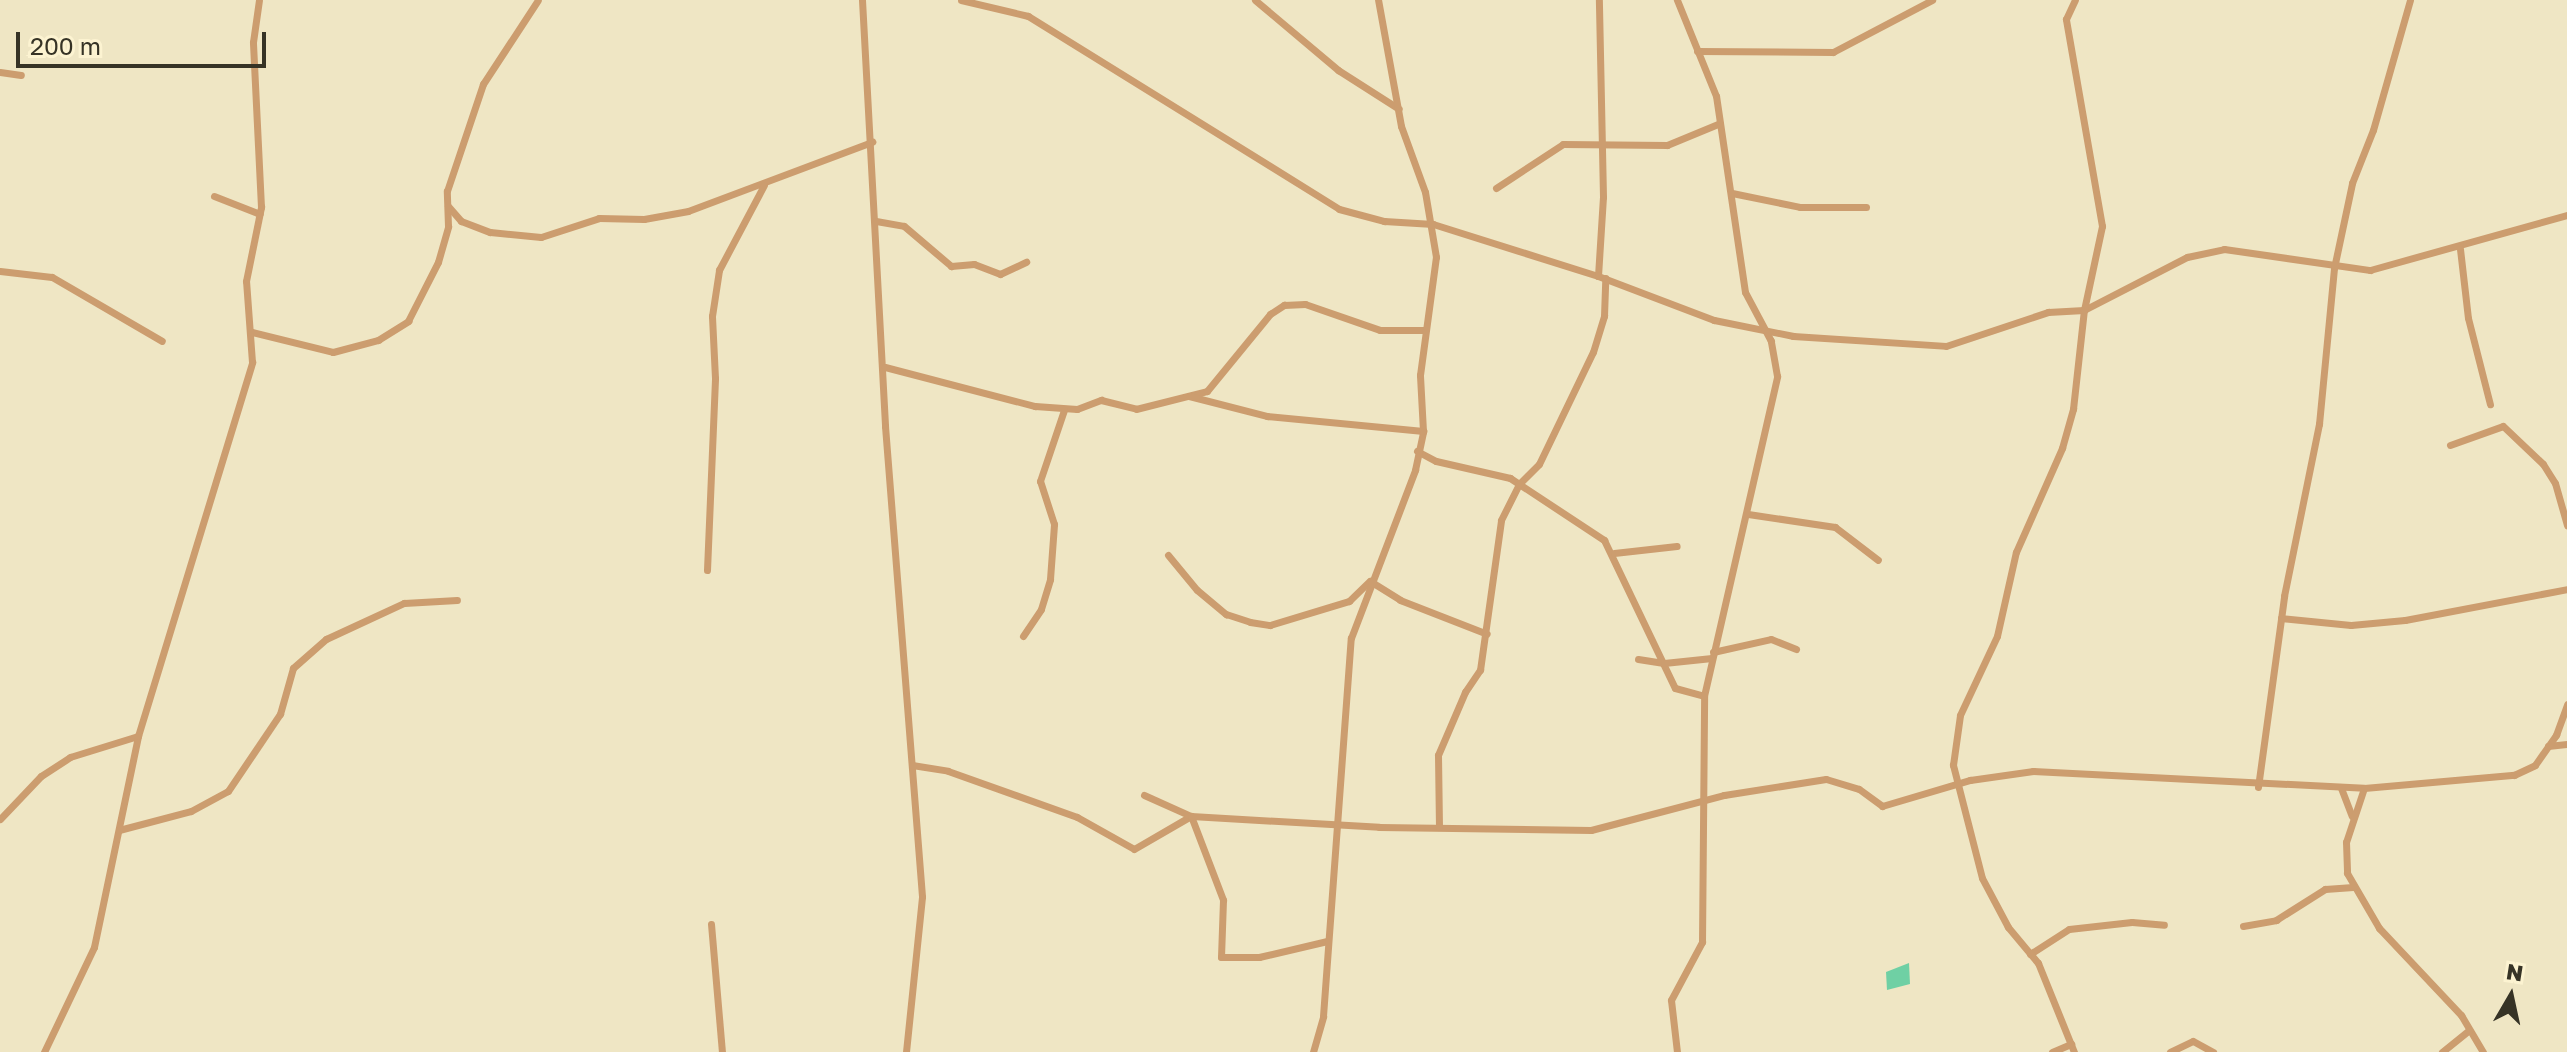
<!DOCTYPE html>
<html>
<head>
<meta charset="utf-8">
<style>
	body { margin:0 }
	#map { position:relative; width:2567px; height:1052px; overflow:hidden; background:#efe6c4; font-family:"Golos Text",sans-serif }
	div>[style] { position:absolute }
	.green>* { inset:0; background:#6fd0a4 }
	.street>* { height:7px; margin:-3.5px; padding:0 3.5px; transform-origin:3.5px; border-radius:3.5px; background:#cc9d6f }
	span { translate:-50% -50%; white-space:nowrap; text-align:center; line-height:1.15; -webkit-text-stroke:6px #fcf3d1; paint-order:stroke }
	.north { position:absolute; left:2471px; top:956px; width:80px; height:80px; -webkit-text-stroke:6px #fcf3d1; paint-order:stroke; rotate:9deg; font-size:22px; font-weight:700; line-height:32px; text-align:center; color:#363326 }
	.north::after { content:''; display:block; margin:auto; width:28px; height:36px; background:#363326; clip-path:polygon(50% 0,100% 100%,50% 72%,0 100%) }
	.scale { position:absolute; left:16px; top:32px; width:250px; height:36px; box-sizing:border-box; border:4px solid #363326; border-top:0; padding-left:10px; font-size:24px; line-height:28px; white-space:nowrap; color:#363326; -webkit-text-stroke:6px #fcf3d1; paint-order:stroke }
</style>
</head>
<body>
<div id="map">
	<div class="green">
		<i style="clip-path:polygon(1909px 963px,1910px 984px,1887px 990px,1886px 972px)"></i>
	</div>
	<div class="street">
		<i style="left:862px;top:0;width:427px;rotate:86.9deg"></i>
		<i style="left:885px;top:426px;width:472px;rotate:85.5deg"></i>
		<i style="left:922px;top:897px;width:156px;rotate:95.9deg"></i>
		<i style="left:961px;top:0;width:69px;rotate:13.4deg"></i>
		<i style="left:1028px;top:16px;width:366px;rotate:31.8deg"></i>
		<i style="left:1339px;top:209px;width:47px;rotate:14.9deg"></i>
		<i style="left:1384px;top:221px;width:49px;rotate:3.5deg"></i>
		<i style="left:1433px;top:224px;width:173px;rotate:17.5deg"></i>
		<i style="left:1598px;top:276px;width:124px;rotate:20.8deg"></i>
		<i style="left:1714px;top:320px;width:81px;rotate:11.4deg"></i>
		<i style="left:1793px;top:336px;width:153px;rotate:3.7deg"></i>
		<i style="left:1946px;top:346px;width:108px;rotate:-18.4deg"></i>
		<i style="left:2048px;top:312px;width:36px;rotate:-3deg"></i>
		<i style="left:2084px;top:310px;width:116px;rotate:-27.2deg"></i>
		<i style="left:2187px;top:257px;width:38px;rotate:-12deg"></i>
		<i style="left:2224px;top:249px;width:148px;rotate:8.2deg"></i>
		<i style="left:2370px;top:270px;width:205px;rotate:-15.6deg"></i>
		<i style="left:1255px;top:0;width:109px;rotate:40.1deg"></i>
		<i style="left:1338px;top:70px;width:72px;rotate:32.6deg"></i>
		<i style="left:1697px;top:51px;width:136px;rotate:0.4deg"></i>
		<i style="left:1833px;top:52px;width:112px;rotate:-27.7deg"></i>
		<i style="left:0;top:72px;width:21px;rotate:8deg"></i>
		<i style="left:1496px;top:188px;width:80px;rotate:-33.3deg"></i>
		<i style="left:1563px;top:144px;width:104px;rotate:0.6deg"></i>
		<i style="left:1667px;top:145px;width:57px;rotate:-22.5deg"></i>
		<i style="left:1732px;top:193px;width:69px;rotate:11.6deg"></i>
		<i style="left:1800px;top:207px;width:66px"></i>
		<i style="left:214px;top:196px;width:49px;rotate:21.4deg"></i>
		<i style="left:448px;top:206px;width:20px;rotate:49deg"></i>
		<i style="left:461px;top:221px;width:31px;rotate:21deg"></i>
		<i style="left:490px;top:232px;width:51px;rotate:5.6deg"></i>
		<i style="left:541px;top:237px;width:61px;rotate:-18.1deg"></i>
		<i style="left:599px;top:218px;width:45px;rotate:1.3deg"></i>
		<i style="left:644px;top:219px;width:45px;rotate:-10.3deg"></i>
		<i style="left:688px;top:211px;width:197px;rotate:-20.6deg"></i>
		<i style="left:876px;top:221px;width:28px;rotate:10deg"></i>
		<i style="left:904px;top:226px;width:62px;rotate:40.4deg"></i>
		<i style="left:951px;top:266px;width:23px;rotate:-5deg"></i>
		<i style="left:974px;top:264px;width:28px;rotate:21deg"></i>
		<i style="left:1000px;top:274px;width:29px;rotate:-25deg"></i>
		<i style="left:2460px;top:249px;width:69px;rotate:83.4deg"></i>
		<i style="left:2468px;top:318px;width:89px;rotate:75.7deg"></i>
		<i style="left:0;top:271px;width:52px;rotate:6.6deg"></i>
		<i style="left:52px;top:277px;width:127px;rotate:30.2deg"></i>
		<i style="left:1598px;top:276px;width:79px;rotate:-86.4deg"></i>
		<i style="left:1603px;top:197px;width:197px;rotate:-91.2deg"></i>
		<i style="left:252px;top:332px;width:83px;rotate:13.9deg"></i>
		<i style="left:333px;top:352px;width:47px;rotate:-14.9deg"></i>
		<i style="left:378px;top:340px;width:36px;rotate:-32deg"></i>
		<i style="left:408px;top:321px;width:66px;rotate:-63deg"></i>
		<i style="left:438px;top:262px;width:37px;rotate:-74deg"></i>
		<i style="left:448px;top:226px;width:35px;rotate:-92deg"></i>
		<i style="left:447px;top:191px;width:113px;rotate:-71.4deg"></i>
		<i style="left:483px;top:84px;width:100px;rotate:-56.8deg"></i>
		<i style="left:885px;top:367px;width:155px;rotate:14.6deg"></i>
		<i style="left:1035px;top:406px;width:42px;rotate:4.1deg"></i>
		<i style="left:1077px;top:409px;width:26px;rotate:-21deg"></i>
		<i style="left:1101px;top:400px;width:36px;rotate:14deg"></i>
		<i style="left:1136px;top:409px;width:73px;rotate:-14.2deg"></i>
		<i style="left:1207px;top:391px;width:99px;rotate:-50.7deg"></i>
		<i style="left:1270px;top:314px;width:17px;rotate:-33deg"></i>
		<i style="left:1284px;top:305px;width:21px;rotate:-3deg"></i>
		<i style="left:1305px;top:304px;width:79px;rotate:19.1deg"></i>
		<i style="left:1380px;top:330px;width:45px"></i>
		<i style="left:1189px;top:396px;width:81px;rotate:14.4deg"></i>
		<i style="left:1267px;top:416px;width:157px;rotate:5.5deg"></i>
		<i style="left:2450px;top:445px;width:56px;rotate:-19.7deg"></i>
		<i style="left:2503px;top:426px;width:55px;rotate:43.5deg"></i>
		<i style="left:2543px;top:464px;width:22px;rotate:58deg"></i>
		<i style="left:2555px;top:483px;width:44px;rotate:74.1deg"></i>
		<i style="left:1417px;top:451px;width:21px;rotate:28deg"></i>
		<i style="left:1436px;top:461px;width:76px;rotate:12.9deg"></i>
		<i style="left:1510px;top:478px;width:113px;rotate:33.4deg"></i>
		<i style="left:1604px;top:540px;width:164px;rotate:64.4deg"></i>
		<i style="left:1675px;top:688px;width:30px;rotate:15deg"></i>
		<i style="left:1748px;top:514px;width:88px;rotate:8.5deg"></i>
		<i style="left:1835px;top:527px;width:54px;rotate:37.5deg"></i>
		<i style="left:1614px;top:553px;width:63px;rotate:-6.3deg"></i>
		<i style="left:1168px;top:555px;width:45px;rotate:50.4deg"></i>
		<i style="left:1197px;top:590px;width:38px;rotate:40deg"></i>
		<i style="left:1226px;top:614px;width:25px;rotate:18deg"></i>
		<i style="left:1250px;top:622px;width:20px;rotate:9deg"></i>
		<i style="left:1270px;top:625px;width:83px;rotate:-16.9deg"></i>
		<i style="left:1349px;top:601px;width:29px;rotate:-44deg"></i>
		<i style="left:1370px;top:581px;width:36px;rotate:32deg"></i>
		<i style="left:1400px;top:600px;width:93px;rotate:21.3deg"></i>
		<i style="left:707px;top:570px;width:192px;rotate:-87.6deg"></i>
		<i style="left:715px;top:378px;width:62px;rotate:-92.8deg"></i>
		<i style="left:712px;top:316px;width:47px;rotate:-81.3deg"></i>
		<i style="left:719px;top:270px;width:96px;rotate:-62.1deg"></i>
		<i style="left:2281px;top:618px;width:70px;rotate:5.7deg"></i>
		<i style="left:2351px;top:625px;width:54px;rotate:-5.3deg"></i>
		<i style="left:2405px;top:620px;width:165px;rotate:-10.8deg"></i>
		<i style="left:1023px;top:636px;width:32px;rotate:-56deg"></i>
		<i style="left:1041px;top:609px;width:31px;rotate:-73deg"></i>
		<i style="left:1050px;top:579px;width:55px;rotate:-85.8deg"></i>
		<i style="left:1054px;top:524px;width:45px;rotate:-108deg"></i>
		<i style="left:1040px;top:481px;width:75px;rotate:-71.3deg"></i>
		<i style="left:1713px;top:652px;width:59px;rotate:-12.6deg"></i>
		<i style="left:1771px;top:639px;width:27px;rotate:22deg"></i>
		<i style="left:1638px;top:659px;width:26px;rotate:9deg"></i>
		<i style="left:1664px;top:663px;width:48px;rotate:-5.9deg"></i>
		<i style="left:2548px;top:746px;width:19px;rotate:-6deg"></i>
		<i style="left:912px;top:765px;width:36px;rotate:9deg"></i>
		<i style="left:948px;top:771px;width:137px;rotate:19.6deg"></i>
		<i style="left:1077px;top:817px;width:65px;rotate:29.3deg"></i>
		<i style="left:1134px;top:849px;width:66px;rotate:-30.1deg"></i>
		<i style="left:1191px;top:816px;width:90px;rotate:69.1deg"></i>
		<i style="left:1223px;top:900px;width:57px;rotate:92deg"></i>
		<i style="left:1221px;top:957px;width:38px"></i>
		<i style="left:1259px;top:957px;width:70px;rotate:-13.2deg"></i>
		<i style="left:2258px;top:787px;width:193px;rotate:-82.2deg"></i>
		<i style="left:2284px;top:596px;width:176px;rotate:-78.5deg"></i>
		<i style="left:2319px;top:424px;width:157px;rotate:-84.5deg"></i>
		<i style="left:2334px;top:268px;width:87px;rotate:-78deg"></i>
		<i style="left:2352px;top:183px;width:57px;rotate:-68.4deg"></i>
		<i style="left:2373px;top:130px;width:135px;rotate:-74.1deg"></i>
		<i style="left:2341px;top:788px;width:30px;rotate:69deg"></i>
		<i style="left:2364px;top:788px;width:57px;rotate:108.4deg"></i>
		<i style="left:2346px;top:842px;width:31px;rotate:88deg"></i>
		<i style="left:2347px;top:873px;width:64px;rotate:59.8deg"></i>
		<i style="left:2379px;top:928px;width:120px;rotate:46.7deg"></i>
		<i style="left:2461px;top:1015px;width:43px;rotate:59.3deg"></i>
		<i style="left:1144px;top:795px;width:51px;rotate:24.1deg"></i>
		<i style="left:1191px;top:816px;width:188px;rotate:3.3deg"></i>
		<i style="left:1379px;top:827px;width:212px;rotate:0.8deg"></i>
		<i style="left:1591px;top:830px;width:138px;rotate:-14.7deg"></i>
		<i style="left:1724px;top:795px;width:103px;rotate:-8.9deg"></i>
		<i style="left:1826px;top:779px;width:34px;rotate:17deg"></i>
		<i style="left:1859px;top:789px;width:29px;rotate:36deg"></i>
		<i style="left:1882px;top:806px;width:92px;rotate:-16.5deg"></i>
		<i style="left:1970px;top:780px;width:64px;rotate:-8.1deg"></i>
		<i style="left:2033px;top:771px;width:331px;rotate:2.9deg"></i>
		<i style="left:2364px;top:788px;width:151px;rotate:-5deg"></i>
		<i style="left:2514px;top:775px;width:23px;rotate:-25deg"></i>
		<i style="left:2535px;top:765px;width:37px;rotate:-55deg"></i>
		<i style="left:2556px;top:735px;width:33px;rotate:-70deg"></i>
		<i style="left:0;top:819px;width:59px;rotate:-46.4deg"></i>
		<i style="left:41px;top:776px;width:35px;rotate:-33deg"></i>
		<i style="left:70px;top:757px;width:71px;rotate:-17.2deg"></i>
		<i style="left:1439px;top:827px;width:72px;rotate:-90.8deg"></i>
		<i style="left:1438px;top:755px;width:69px;rotate:-66.8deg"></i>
		<i style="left:1465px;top:692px;width:27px;rotate:-56deg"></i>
		<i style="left:1480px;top:670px;width:151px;rotate:-82deg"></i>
		<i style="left:1501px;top:520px;width:40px;rotate:-63.4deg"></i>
		<i style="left:1519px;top:484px;width:28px;rotate:-45deg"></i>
		<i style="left:1539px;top:464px;width:124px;rotate:-64.3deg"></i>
		<i style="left:1593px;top:352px;width:38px;rotate:-73deg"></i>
		<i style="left:1604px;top:316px;width:38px;rotate:-88deg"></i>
		<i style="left:119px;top:830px;width:74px;rotate:-14.8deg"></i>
		<i style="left:191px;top:811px;width:42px;rotate:-28.4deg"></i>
		<i style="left:228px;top:791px;width:93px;rotate:-56deg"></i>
		<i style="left:280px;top:714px;width:48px;rotate:-74.2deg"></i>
		<i style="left:293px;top:668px;width:44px;rotate:-41.3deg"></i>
		<i style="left:326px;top:639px;width:86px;rotate:-24.8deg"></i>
		<i style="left:404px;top:603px;width:53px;rotate:-3.2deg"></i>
		<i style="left:711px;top:924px;width:128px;rotate:85.1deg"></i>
		<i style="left:2243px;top:926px;width:34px;rotate:-10deg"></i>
		<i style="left:2276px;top:920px;width:58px;rotate:-32.3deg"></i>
		<i style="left:2325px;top:889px;width:28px;rotate:-4deg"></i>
		<i style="left:2030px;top:954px;width:46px;rotate:-32.7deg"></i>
		<i style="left:2069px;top:929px;width:63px;rotate:-6.3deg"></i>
		<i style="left:2132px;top:922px;width:32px;rotate:5deg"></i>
		<i style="left:44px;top:1052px;width:116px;rotate:-64.5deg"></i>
		<i style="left:94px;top:947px;width:216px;rotate:-78.2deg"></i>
		<i style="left:138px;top:736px;width:391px;rotate:-73deg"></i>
		<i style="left:252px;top:362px;width:81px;rotate:-94.2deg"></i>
		<i style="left:246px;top:281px;width:76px;rotate:-78.5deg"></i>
		<i style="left:261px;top:207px;width:165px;rotate:-92.8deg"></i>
		<i style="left:253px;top:42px;width:42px;rotate:-81.9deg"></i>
		<i style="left:1313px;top:1052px;width:37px;rotate:-74deg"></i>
		<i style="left:1323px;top:1016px;width:379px;rotate:-85.8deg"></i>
		<i style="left:1351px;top:638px;width:180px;rotate:-69.1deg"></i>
		<i style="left:1415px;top:470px;width:40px;rotate:-78deg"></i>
		<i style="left:1423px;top:431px;width:56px;rotate:-93.1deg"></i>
		<i style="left:1420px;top:375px;width:119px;rotate:-82.3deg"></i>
		<i style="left:1436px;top:257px;width:66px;rotate:-99.6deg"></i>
		<i style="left:1425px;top:192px;width:70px;rotate:-110deg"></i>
		<i style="left:1401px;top:126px;width:128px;rotate:-100.3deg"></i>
		<i style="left:1677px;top:1052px;width:52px;rotate:-96.6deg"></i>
		<i style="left:1671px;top:1000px;width:66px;rotate:-61.9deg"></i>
		<i style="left:1702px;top:942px;width:246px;rotate:-89.5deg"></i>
		<i style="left:1704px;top:696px;width:328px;rotate:-77.1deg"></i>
		<i style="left:1777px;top:376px;width:36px;rotate:-100deg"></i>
		<i style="left:1771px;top:341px;width:55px;rotate:-118deg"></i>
		<i style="left:1745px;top:292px;width:198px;rotate:-98.4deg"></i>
		<i style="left:1716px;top:96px;width:104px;rotate:-112.1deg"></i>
		<i style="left:2052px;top:1052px;width:21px;rotate:-23deg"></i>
		<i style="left:2074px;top:1052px;width:96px;rotate:-112deg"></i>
		<i style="left:2038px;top:963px;width:47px;rotate:-129.8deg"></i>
		<i style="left:2008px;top:927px;width:55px;rotate:-118deg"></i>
		<i style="left:1982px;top:878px;width:117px;rotate:-104.4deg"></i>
		<i style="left:1953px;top:765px;width:50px;rotate:-82deg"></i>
		<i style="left:1960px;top:715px;width:87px;rotate:-64.9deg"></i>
		<i style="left:1997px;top:636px;width:86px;rotate:-77.3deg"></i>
		<i style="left:2016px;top:552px;width:114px;rotate:-66.1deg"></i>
		<i style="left:2062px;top:448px;width:41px;rotate:-74.2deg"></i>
		<i style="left:2073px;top:409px;width:100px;rotate:-83.7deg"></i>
		<i style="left:2084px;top:310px;width:86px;rotate:-77.9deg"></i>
		<i style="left:2102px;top:226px;width:210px;rotate:-99.9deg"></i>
		<i style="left:2066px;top:19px;width:21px;rotate:-65deg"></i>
		<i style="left:2170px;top:1052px;width:25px;rotate:-26deg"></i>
		<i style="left:2193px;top:1041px;width:23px;rotate:29deg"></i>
		<i style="left:2442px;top:1052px;width:35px;rotate:-39deg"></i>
	</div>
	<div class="north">N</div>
	<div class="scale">200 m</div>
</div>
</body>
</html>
